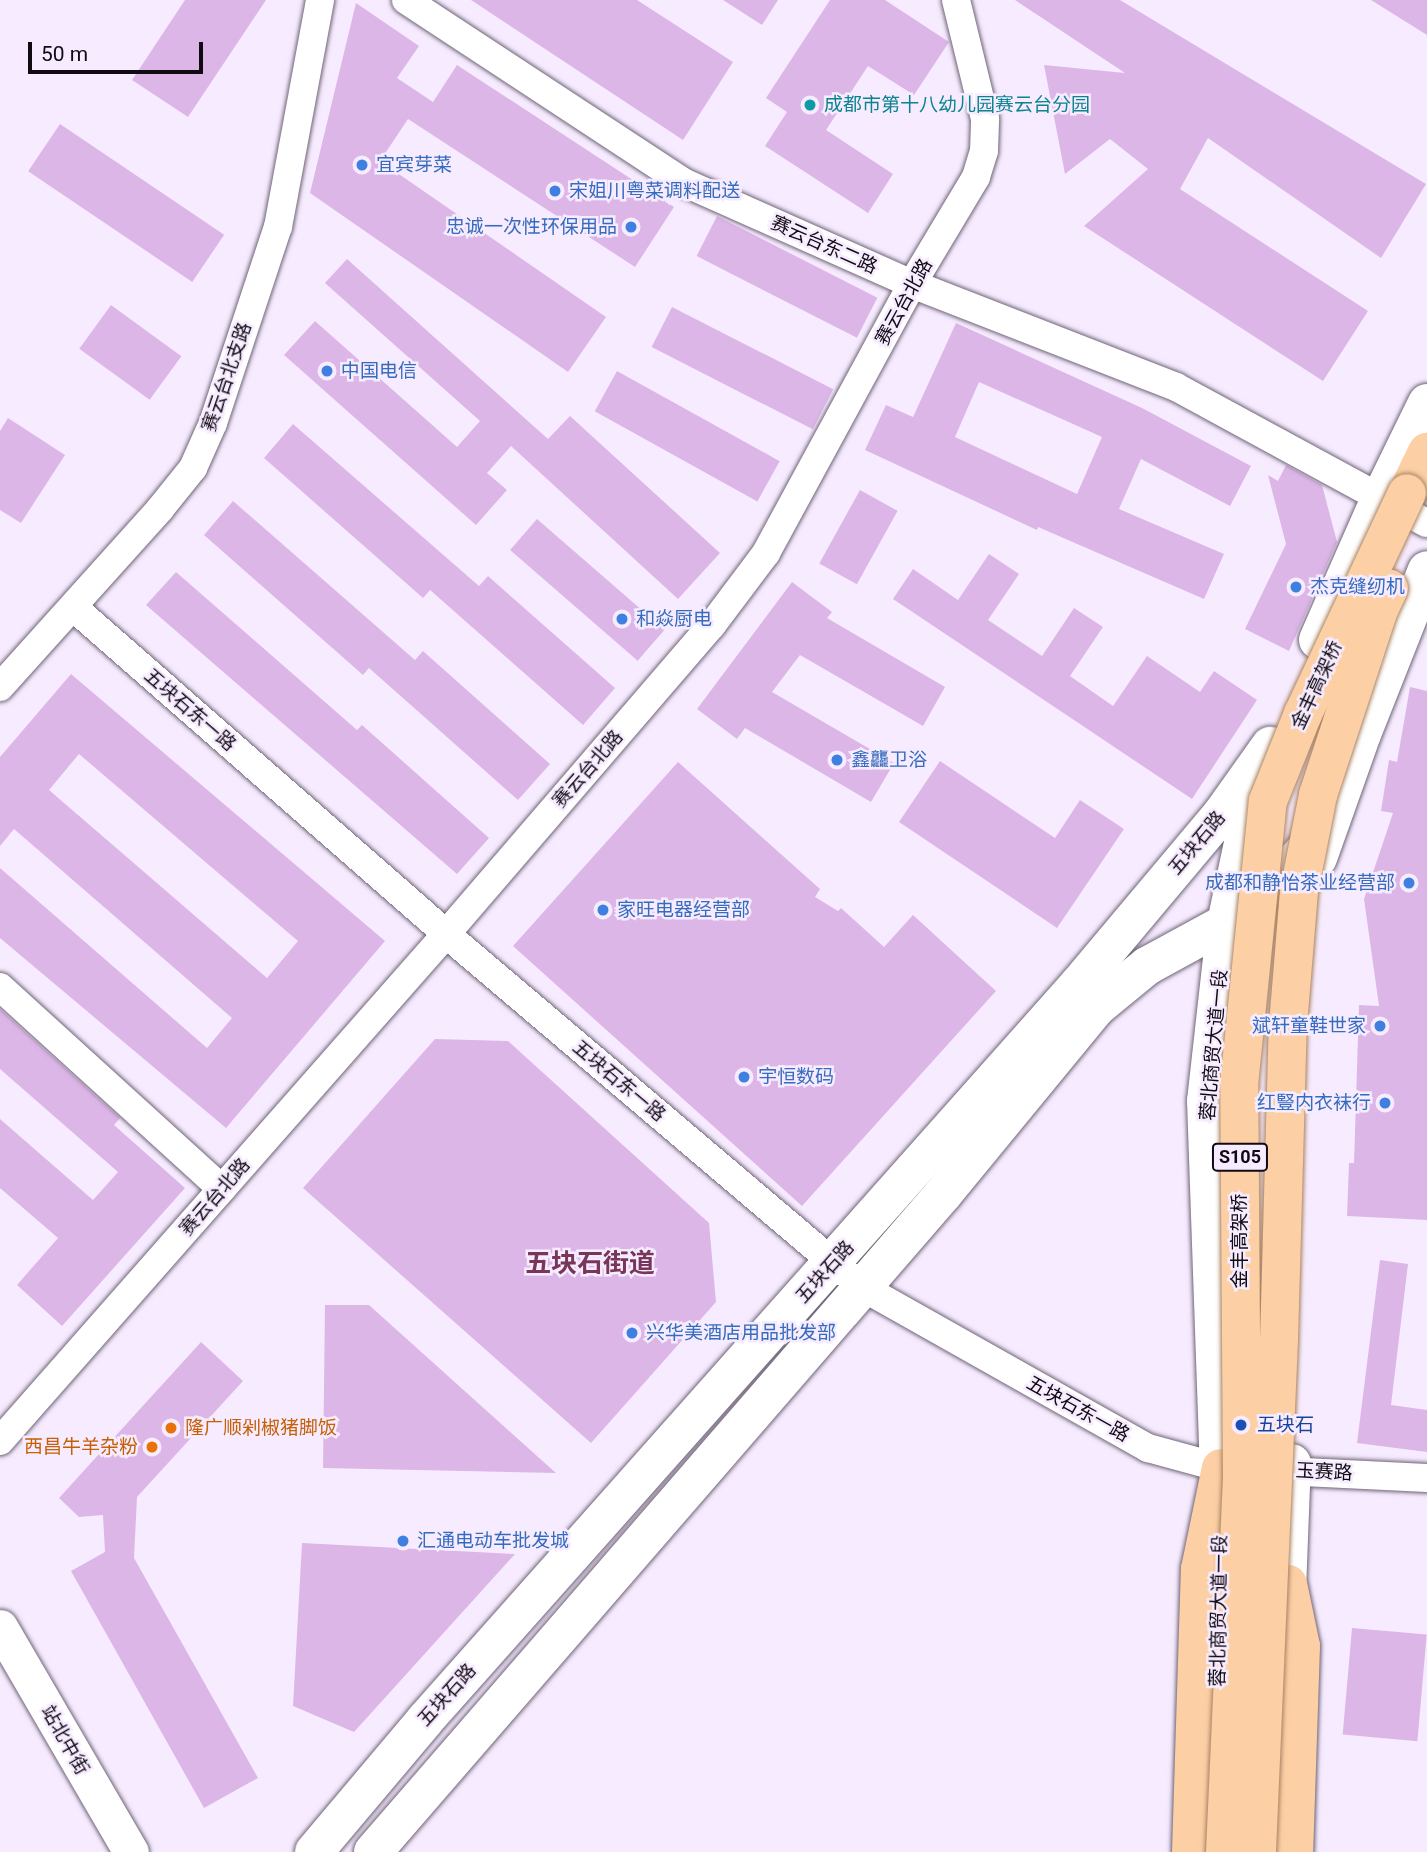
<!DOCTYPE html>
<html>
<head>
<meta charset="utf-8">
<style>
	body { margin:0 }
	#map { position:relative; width:1427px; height:1852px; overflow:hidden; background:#f7ecff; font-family:Roboto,"Noto Sans SC",sans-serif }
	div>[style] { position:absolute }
	.building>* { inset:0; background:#ddb6e8; transform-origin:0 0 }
	.roads { filter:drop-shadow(0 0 2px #706478) drop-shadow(0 0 2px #706478) }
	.minor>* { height:28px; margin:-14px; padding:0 14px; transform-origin:14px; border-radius:14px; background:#fff }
	.tertiary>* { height:35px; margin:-17.5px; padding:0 17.5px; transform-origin:17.5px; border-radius:17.5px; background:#fff }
	.secondary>* { height:38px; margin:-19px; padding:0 19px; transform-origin:19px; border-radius:19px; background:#fff }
	.trunk>* { height:38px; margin:-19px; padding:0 19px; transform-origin:19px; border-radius:19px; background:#fccfa4 }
	.bridges { filter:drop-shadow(0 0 2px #a98363) drop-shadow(0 0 2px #a98363) }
	.trunk-bridge>* { height:38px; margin:-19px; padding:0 19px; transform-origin:19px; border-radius:19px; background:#fccfa4 }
	.dots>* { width:19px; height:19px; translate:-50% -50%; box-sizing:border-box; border:4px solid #f7ecff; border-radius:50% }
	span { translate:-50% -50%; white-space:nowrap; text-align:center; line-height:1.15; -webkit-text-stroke:5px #f7ecff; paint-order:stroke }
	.shield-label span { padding:2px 5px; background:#f7ecff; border:2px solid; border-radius:5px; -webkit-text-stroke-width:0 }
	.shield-label { font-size:18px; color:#100b13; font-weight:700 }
	.culture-label { font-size:19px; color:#0d838f }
	.left { translate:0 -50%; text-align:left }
	.shop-label { font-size:19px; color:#366cbe }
	.right { translate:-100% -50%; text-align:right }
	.street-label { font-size:19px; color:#100b13 }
	.transit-label { font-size:19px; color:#164399 }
	.food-label { font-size:19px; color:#c56008 }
	.district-label { font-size:26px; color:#783759; font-weight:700 }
	.scale { position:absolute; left:28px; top:42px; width:175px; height:32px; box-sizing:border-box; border:4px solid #100b13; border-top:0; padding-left:9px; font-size:21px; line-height:24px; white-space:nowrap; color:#100b13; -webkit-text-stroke:5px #f7ecff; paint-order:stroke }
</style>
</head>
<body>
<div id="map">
	<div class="building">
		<i style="clip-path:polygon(185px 0,266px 0,188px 117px,132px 80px)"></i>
		<i style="clip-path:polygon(471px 0,637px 0,733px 62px,683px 140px)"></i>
		<i style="clip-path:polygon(723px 0,778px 0,762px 25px)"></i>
		<i style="clip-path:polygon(830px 0,885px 0,949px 42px,914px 95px,868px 66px,826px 130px,893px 174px,868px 213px,765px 146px,787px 112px,766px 98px)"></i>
		<i style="clip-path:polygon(1015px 0,1120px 0,1426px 184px,1381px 258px,1208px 138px,1180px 189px,1368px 311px,1323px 381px,1084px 226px,1148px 169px,1110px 139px,1065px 174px,1044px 65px,1125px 73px)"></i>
		<i style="clip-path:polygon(1371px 0,1427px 0,1427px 35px)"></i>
		<i style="clip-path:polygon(356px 3px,419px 46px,397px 78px,433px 102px,457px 65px,674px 207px,635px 267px,408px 119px,380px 161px,606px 317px,568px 372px,310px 193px)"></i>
		<i style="left:60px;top:124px;width:198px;height:57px;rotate:34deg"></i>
		<i style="left:717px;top:216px;width:180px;height:45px;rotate:27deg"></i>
		<i style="clip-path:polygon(347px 259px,548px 439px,570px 416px,720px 553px,678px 599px,511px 446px,487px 473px,507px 490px,476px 525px,284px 355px,315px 321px,457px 447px,480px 421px,325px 283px)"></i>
		<i style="left:111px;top:305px;width:87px;height:54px;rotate:36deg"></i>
		<i style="left:672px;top:307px;width:181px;height:45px;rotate:27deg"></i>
		<i style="clip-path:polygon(evenodd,956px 323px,1142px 408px,1251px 466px,1230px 506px,1141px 459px,1119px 509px,1224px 554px,1204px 599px,1038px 527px,1037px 530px,865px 450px,886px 405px,913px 417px,956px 323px,979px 382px,1102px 437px,1077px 494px,955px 437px,979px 382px)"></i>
		<i style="left:617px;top:371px;width:186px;height:46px;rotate:29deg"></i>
		<i style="clip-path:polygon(8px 418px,65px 455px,21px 523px,0 510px,0 431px)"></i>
		<i style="clip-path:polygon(293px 424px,479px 586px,488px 576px,615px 688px,583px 725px,430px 590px,423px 598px,264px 458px)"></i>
		<i style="clip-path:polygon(1286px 465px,1322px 485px,1337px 542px,1289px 651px,1245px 629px,1286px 544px,1268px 475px,1278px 481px)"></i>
		<i style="left:860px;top:490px;width:43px;height:84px;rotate:29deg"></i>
		<i style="clip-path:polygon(233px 501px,415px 660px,423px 651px,550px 764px,518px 800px,369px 668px,363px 675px,204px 535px)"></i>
		<i style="left:537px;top:519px;width:169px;height:41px;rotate:41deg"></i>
		<i style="clip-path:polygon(989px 554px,1019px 574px,988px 620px,1042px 656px,1074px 608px,1103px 627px,1070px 676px,1113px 706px,1147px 656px,1200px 692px,1214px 671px,1257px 700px,1192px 799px,893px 599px,913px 569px,958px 600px)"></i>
		<i style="clip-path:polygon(176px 572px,357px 730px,362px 725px,489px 838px,457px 874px,146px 605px)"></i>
		<i style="clip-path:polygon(792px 582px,832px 612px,827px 618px,945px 687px,923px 726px,800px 655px,772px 692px,894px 763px,871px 802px,745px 728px,737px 739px,697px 709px)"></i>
		<i style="clip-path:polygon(evenodd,71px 674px,385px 941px,226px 1128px,0 938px,0 868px,207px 1048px,232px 1018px,14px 829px,0 846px,0 757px,71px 674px,79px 754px,298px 941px,267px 978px,49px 790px,79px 754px)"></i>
		<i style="clip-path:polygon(1410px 687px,1427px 691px,1427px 1220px,1347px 1216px,1349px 1163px,1354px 1163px,1359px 1005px,1379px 1006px,1364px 899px,1393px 813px,1381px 811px,1389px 760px,1397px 762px)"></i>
		<i style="clip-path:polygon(940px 761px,1055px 838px,1080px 800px,1124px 829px,1057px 928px,899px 822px)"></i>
		<i style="clip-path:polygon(678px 762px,820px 889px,815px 897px,838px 911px,841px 908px,884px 947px,913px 915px,996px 991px,802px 1206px,513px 946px)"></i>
		<i style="clip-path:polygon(0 1009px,120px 1118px,114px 1125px,185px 1188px,62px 1326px,17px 1285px,58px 1238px,0 1188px,0 1119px,93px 1200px,118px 1172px,0 1069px)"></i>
		<i style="clip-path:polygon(435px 1039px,508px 1041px,709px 1223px,716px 1302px,591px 1443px,303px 1188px)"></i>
		<i style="clip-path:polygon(1380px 1260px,1408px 1264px,1391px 1405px,1427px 1410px,1427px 1452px,1357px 1443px)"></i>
		<i style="clip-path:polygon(325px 1305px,369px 1305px,556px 1473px,323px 1468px)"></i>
		<i style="clip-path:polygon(201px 1342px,243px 1381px,137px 1497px,134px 1558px,258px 1778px,204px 1808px,71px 1571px,105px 1552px,103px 1515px,79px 1517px,59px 1498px)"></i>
		<i style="clip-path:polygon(302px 1543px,515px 1554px,354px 1732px,293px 1706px)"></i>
		<i style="left:1352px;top:1628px;width:75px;height:107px;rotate:5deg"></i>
	</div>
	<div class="roads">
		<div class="minor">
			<i style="left:406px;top:0;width:334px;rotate:33.3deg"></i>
			<i style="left:685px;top:183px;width:248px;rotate:24deg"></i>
			<i style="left:912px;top:284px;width:283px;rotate:21.3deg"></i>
			<i style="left:1176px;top:387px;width:285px;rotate:28.5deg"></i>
			<i style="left:73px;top:607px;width:496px;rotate:41.2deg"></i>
			<i style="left:446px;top:934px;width:546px;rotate:40.32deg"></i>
			<i style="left:862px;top:1287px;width:328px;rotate:29.4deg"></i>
			<i style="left:1148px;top:1448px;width:76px;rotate:15.3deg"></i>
			<i style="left:1221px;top:1468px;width:206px;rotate:2.8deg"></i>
			<i style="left:0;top:687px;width:239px;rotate:-48deg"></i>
			<i style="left:160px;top:509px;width:53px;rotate:-51.2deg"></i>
			<i style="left:193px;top:468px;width:49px;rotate:-66deg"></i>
			<i style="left:213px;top:423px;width:206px;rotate:-71.7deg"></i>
			<i style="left:278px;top:227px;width:231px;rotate:-79.5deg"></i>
			<i style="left:0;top:987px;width:300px;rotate:42.3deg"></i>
			<i style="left:0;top:1441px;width:675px;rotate:-48.66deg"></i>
			<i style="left:446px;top:934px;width:408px;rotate:-49.3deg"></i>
			<i style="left:712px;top:625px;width:90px;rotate:-53.1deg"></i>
			<i style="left:766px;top:553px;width:306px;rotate:-61.5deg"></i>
			<i style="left:912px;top:284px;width:125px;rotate:-59.1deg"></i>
			<i style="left:976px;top:177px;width:27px;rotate:-73deg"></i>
			<i style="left:984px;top:151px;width:32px;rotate:-88deg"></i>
			<i style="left:985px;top:119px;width:122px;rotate:-103.7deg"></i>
		</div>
		<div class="tertiary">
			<i style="left:0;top:1627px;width:260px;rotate:59.8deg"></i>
		</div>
		<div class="secondary">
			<i style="left:1318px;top:640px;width:154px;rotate:-66.3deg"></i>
			<i style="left:1380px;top:499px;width:107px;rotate:-63.9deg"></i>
			<i style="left:1318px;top:858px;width:132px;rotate:-70.5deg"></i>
			<i style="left:1362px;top:734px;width:176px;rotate:-68.4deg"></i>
			<i style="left:1220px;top:1501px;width:400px;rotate:-92deg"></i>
			<i style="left:1206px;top:1101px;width:179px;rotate:-83.6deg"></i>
			<i style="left:1226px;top:923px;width:144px;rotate:-78deg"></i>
			<i style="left:1286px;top:1616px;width:153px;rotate:-87.8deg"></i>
			<i style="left:314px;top:1852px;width:172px;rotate:-49.9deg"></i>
			<i style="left:425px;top:1720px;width:985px;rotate:-48.38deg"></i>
			<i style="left:1079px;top:984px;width:221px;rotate:-50deg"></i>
			<i style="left:1221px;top:815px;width:85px;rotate:-54.6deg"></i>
			<i style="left:373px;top:1852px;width:872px;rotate:-49.09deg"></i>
			<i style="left:944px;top:1193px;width:241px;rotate:-50.6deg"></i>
			<i style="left:1097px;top:1007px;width:65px;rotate:-39.4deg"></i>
			<i style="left:1147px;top:966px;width:90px;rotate:-28.6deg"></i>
			<i style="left:1226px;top:923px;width:65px;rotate:-39.4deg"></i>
			<i style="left:1276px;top:882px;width:62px;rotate:-47.6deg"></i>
		</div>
		<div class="trunk">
			<i style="left:1407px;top:493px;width:46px;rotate:-64deg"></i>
			<i style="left:1288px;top:1584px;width:63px;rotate:78.2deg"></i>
			<i style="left:1301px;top:1646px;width:206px;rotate:91.9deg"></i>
			<i style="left:1191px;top:1852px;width:283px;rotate:-88.2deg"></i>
			<i style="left:1200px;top:1569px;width:103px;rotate:-78.3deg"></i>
		</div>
	</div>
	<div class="bridges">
		<div class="trunk-bridge">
			<i style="left:1225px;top:1852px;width:374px;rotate:-87.4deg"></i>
			<i style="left:1242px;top:1478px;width:393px;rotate:-90.4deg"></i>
			<i style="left:1239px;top:1085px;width:285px;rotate:-84.2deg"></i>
			<i style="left:1268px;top:801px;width:94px;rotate:-68.1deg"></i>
			<i style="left:1303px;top:714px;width:244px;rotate:-64.8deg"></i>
			<i style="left:1257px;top:1852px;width:512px;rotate:-87.54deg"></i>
			<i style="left:1279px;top:1340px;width:315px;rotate:-88.4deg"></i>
			<i style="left:1288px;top:1025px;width:134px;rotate:-85.3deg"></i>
			<i style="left:1299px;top:891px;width:98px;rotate:-78.8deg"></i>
			<i style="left:1318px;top:795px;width:193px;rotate:-71.8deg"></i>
			<i style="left:1378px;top:612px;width:26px;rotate:-65deg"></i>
		</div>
	</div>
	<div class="dots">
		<i style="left:810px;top:105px;background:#0f9aa8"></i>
		<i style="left:362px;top:165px;background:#3f7fe0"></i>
		<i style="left:555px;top:191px;background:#3f7fe0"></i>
		<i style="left:631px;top:227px;background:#3f7fe0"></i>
		<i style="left:327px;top:371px;background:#3f7fe0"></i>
		<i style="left:1296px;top:587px;background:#3f7fe0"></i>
		<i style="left:622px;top:619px;background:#3f7fe0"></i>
		<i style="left:837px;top:760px;background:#3f7fe0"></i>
		<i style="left:1409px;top:883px;background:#3f7fe0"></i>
		<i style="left:603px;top:910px;background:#3f7fe0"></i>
		<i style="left:1380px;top:1026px;background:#3f7fe0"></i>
		<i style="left:744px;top:1077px;background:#3f7fe0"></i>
		<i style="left:1385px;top:1103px;background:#3f7fe0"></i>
		<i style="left:632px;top:1333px;background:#3f7fe0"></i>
		<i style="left:1241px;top:1425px;background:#1a4fb4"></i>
		<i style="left:171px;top:1428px;background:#e8710a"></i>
		<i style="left:152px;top:1447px;background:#e8710a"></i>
		<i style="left:403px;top:1541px;background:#3f7fe0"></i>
	</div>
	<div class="shield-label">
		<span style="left:1240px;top:1157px">S105</span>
	</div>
	<div class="culture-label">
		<span class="left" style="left:824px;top:105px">成都市第十八幼儿园赛云台分园</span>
	</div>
	<div class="shop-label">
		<span class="left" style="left:376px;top:165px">宜宾芽菜</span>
		<span class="left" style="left:569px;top:191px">宋姐川粤菜调料配送</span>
		<span class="right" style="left:617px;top:227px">忠诚一次性环保用品</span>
		<span class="left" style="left:341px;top:371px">中国电信</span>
		<span class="left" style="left:1310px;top:587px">杰克缝纫机</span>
		<span class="left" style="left:636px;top:619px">和焱厨电</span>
		<span class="left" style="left:851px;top:760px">鑫龘卫浴</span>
		<span class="right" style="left:1395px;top:883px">成都和静怡茶业经营部</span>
		<span class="left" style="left:617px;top:910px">家旺电器经营部</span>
		<span class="right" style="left:1366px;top:1026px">斌轩童鞋世家</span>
		<span class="left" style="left:758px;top:1077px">宇恒数码</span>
		<span class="right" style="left:1371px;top:1103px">红豎内衣袜行</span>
		<span class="left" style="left:646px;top:1333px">兴华美酒店用品批发部</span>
		<span class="left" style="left:417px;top:1541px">汇通电动车批发城</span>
	</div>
	<div class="street-label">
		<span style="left:824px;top:245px;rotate:24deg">赛云台东二路</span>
		<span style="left:904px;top:302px;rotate:-61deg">赛云台北路</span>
		<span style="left:227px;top:377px;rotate:-71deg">赛云台北支路</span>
		<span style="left:1317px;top:685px;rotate:-65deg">金丰高架桥</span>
		<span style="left:190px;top:710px;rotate:41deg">五块石东一路</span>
		<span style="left:588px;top:769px;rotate:-49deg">赛云台北路</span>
		<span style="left:1197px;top:843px;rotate:-50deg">五块石路</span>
		<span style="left:1214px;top:1045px;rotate:-85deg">蓉北商贸大道一段</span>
		<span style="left:619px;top:1081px;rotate:40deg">五块石东一路</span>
		<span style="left:215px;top:1197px;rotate:-49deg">赛云台北路</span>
		<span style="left:1240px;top:1241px;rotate:-90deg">金丰高架桥</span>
		<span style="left:825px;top:1272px;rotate:-48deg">五块石路</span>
		<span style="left:1078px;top:1409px;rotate:29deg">五块石东一路</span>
		<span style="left:1324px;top:1472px;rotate:3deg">玉赛路</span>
		<span style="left:1219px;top:1611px;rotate:-89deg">蓉北商贸大道一段</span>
		<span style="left:447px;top:1695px;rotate:-48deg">五块石路</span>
		<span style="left:65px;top:1740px;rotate:60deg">站北中街</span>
	</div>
	<div class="transit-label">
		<span class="left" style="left:1257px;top:1425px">五块石</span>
	</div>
	<div class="food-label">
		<span class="left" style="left:185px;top:1428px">隆广顺剁椒猪脚饭</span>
		<span class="right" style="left:138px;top:1447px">西昌牛羊杂粉</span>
	</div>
	<div class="district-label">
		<span style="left:590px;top:1264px">五块石街道</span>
	</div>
	<div class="scale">50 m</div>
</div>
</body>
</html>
